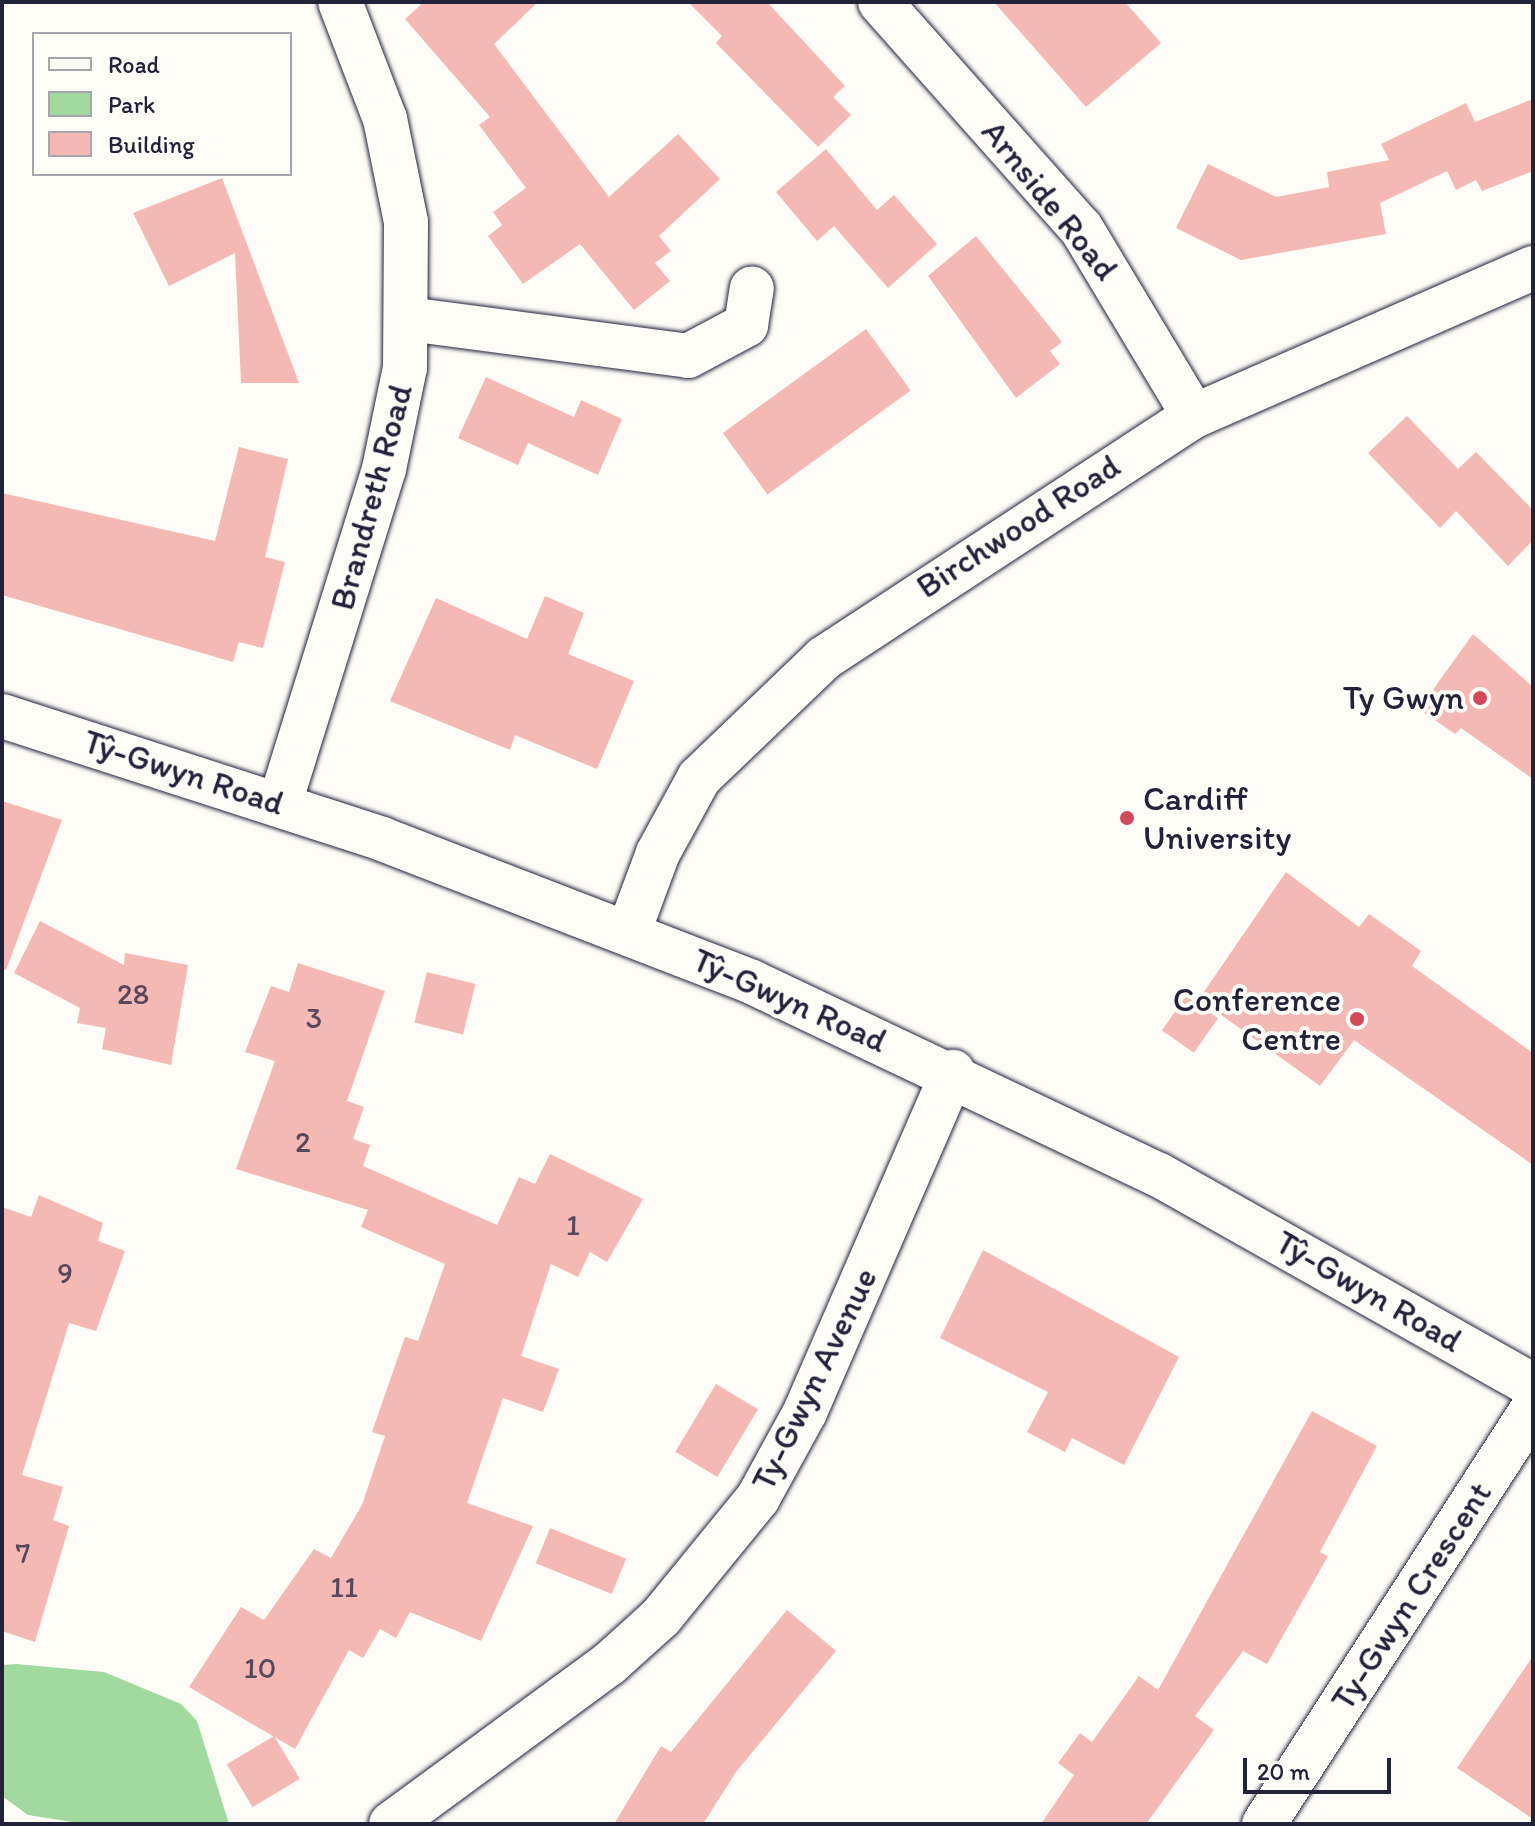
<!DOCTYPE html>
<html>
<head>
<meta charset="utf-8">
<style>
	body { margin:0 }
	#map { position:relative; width:1535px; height:1826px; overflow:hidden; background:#fdfcf7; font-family:Itim,sans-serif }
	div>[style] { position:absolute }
	.green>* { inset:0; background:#a1d99e }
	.building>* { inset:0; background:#f5b9b5; transform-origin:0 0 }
	.roads { filter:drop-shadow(0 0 2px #22223b) drop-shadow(0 0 2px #22223b) }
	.minor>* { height:44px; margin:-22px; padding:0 22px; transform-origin:22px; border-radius:22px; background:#fdfcf7 }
	.dots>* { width:22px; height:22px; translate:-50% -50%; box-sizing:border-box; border:4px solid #fdfcf7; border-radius:50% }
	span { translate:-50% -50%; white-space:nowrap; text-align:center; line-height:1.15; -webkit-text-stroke:8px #fdfcf7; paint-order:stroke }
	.number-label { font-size:30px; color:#57485a }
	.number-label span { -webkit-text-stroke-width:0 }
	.street-label { font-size:34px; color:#22223b }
	.poi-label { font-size:34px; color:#22223b }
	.right { translate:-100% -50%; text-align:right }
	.left { translate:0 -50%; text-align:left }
	.frame { position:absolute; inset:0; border:4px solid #22223b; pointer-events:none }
	.legend { position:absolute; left:32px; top:32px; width:260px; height:144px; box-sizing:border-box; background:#fdfcf7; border:2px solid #a5a5ac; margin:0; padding:10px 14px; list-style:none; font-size:24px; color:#22223b }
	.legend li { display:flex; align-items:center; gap:16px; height:40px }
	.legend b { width:40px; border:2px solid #a5a5ac }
	.scale { position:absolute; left:1243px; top:1758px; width:148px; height:36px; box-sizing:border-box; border:4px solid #22223b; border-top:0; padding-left:10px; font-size:24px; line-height:28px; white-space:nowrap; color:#22223b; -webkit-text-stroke:6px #fdfcf7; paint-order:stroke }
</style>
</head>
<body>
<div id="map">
	<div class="green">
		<i style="clip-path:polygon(16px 1664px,104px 1672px,181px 1704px,197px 1721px,229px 1824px,85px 1824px,28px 1815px,2px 1796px,2px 1665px)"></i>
	</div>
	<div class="building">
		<i style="clip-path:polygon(424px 2px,538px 2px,494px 44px,609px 197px,678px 134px,720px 179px,659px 236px,671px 251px,655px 263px,670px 281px,634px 310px,580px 244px,523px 284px,488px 236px,502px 225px,493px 212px,526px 188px,479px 125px,490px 117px,405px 19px)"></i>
		<i style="clip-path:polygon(688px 2px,767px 2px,845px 86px,833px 97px,851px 115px,818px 147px,716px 43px,722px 36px)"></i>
		<i style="clip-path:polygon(994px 2px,1125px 2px,1161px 43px,1086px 107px)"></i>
		<i style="clip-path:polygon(1533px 99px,1533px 171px,1482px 191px,1476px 180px,1456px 190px,1447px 171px,1380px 203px,1386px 234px,1241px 260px,1176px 228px,1208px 164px,1276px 197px,1329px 187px,1327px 172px,1389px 160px,1381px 144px,1466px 103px,1475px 122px)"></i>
		<i style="clip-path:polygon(826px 149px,877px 210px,894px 195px,937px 244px,888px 288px,834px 226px,817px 241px,776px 192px)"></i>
		<i style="clip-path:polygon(222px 178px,248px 247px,299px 383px,241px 383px,235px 253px,169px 286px,133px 213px)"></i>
		<i style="clip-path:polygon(976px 236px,1062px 342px,1050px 351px,1060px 364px,1016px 398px,928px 276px)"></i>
		<i style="left:866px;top:329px;width:76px;height:177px;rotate:54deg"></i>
		<i style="clip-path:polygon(486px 377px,574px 417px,581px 400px,622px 419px,598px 475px,528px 443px,518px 465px,458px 438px)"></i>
		<i style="clip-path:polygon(1407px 416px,1458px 469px,1476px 452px,1533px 510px,1533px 540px,1508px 566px,1456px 511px,1440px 528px,1368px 453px)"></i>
		<i style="clip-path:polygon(239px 447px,288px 459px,265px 557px,285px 562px,263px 648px,239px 642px,233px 662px,2px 595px,2px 493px,215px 541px)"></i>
		<i style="clip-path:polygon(545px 596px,584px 613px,568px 654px,634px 681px,597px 769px,515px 735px,510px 750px,390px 701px,436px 598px,527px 639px)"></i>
		<i style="clip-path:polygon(1473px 634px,1533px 687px,1533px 779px,1461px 728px,1455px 734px,1419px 709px)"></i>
		<i style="clip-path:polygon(2px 801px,62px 820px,6px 970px,2px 969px)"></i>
		<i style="clip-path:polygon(1286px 872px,1359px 927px,1369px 914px,1421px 951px,1412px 966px,1533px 1053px,1533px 1165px,1354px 1040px,1320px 1086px,1199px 999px)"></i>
		<i style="clip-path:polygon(40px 921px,124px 965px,125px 953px,188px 965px,171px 1065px,102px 1049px,106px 1028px,77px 1023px,80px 1008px,14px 973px)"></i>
		<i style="clip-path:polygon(298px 963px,385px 991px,347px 1101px,364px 1107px,353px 1139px,370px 1145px,363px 1166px,497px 1225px,519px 1177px,535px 1184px,550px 1154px,643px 1199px,607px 1262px,590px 1252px,578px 1277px,551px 1264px,521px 1356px,559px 1369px,543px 1412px,503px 1398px,467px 1503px,533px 1526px,481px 1641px,410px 1612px,396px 1638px,380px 1629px,363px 1658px,349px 1650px,295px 1749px,189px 1687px,241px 1607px,264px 1620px,314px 1549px,331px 1558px,362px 1505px,385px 1436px,372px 1432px,405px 1337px,418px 1341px,445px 1264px,361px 1227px,368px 1210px,236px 1169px,275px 1061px,245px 1052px,271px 986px,289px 992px)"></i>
		<i style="left:427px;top:972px;width:50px;height:52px;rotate:14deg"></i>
		<i style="left:1186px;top:996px;width:39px;height:42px;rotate:35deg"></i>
		<i style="clip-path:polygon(39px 1195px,103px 1223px,98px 1241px,125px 1251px,96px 1331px,69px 1323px,22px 1475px,63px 1487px,53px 1520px,69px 1526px,35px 1642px,2px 1631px,2px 1207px,31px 1217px)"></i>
		<i style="clip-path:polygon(983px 1250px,1179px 1357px,1124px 1465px,1072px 1438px,1065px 1452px,1027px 1432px,1048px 1392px,940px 1338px)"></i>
		<i style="left:716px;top:1384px;width:49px;height:79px;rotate:31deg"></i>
		<i style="clip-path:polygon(1312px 1411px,1377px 1446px,1320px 1552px,1328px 1556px,1267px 1664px,1243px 1651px,1195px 1716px,1214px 1730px,1146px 1824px,1041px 1824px,1074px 1775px,1058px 1763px,1080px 1733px,1092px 1742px,1139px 1676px,1158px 1690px)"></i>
		<i style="left:550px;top:1528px;width:82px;height:38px;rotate:22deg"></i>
		<i style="clip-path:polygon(787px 1610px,836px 1651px,736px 1772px,703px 1824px,614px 1824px,661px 1746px,671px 1752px)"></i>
		<i style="clip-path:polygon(1533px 1656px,1533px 1819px,1457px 1768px)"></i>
		<i style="left:274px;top:1736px;width:50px;height:55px;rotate:59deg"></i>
	</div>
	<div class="roads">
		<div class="minor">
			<i style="left:880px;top:2px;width:302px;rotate:48.4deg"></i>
			<i style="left:1081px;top:228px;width:219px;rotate:59deg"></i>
			<i style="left:408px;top:319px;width:282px;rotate:7.5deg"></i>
			<i style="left:688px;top:356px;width:66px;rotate:-28.1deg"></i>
			<i style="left:746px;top:325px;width:37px;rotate:-81deg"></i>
			<i style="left:2px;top:716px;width:399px;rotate:17.9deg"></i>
			<i style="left:382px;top:839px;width:397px;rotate:21.1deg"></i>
			<i style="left:752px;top:982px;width:450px;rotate:25.4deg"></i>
			<i style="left:1159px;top:1175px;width:429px;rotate:29.4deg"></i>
			<i style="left:280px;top:803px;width:350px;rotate:-72.7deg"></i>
			<i style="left:384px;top:469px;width:103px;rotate:-78.3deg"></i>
			<i style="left:405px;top:368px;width:146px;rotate:-89.6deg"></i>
			<i style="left:406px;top:222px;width:105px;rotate:-101.5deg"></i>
			<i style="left:385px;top:119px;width:125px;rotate:-111deg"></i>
			<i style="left:629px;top:931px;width:83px;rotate:-69.6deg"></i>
			<i style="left:658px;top:853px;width:85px;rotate:-61.3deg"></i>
			<i style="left:699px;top:778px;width:173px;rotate:-43.8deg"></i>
			<i style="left:824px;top:658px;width:442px;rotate:-33.2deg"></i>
			<i style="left:1194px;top:416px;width:370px;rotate:-23.6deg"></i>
			<i style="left:391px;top:1824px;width:270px;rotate:-36.3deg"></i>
			<i style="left:609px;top:1664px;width:70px;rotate:-42.1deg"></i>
			<i style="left:661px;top:1617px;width:154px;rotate:-50.8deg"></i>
			<i style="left:758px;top:1498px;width:98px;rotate:-61.3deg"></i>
			<i style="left:805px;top:1412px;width:371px;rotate:-66.5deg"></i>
			<i style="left:1264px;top:1824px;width:495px;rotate:-57.1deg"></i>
		</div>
	</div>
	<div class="dots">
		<i style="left:1480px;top:698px;background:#d1495b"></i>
		<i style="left:1127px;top:818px;background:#d1495b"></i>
		<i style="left:1357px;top:1019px;background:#d1495b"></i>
	</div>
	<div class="number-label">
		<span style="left:133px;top:994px">28</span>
		<span style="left:314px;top:1018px">3</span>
		<span style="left:303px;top:1142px">2</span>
		<span style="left:573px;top:1225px">1</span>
		<span style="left:65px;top:1273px">9</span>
		<span style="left:23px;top:1553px">7</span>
		<span style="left:344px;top:1587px">11</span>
		<span style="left:260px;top:1668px">10</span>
	</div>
	<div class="street-label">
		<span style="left:1050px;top:200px;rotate:51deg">Arnside Road</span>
		<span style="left:371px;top:497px;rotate:-75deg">Brandreth Road</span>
		<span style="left:1018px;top:526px;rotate:-33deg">Birchwood Road</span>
		<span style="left:184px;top:772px;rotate:18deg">Tŷ-Gwyn Road</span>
		<span style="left:790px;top:1000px;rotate:24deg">Tŷ-Gwyn Road</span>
		<span style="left:1369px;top:1291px;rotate:30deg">Tŷ-Gwyn Road</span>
		<span style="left:814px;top:1379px;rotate:-64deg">Ty-Gwyn Avenue</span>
		<span style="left:1411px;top:1596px;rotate:-57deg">Ty-Gwyn Crescent</span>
	</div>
	<div class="poi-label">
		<span class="right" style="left:1464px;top:698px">Ty Gwyn</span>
		<span class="left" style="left:1143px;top:818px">Cardiff<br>University</span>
		<span class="right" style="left:1341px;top:1019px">Conference<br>Centre</span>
	</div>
	<div class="frame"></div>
	<ul class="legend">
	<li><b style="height:10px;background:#fdfcf7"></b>Road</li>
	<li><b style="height:22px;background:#a1d99e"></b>Park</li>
	<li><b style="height:22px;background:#f5b9b5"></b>Building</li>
	</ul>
	<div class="scale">20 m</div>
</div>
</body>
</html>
